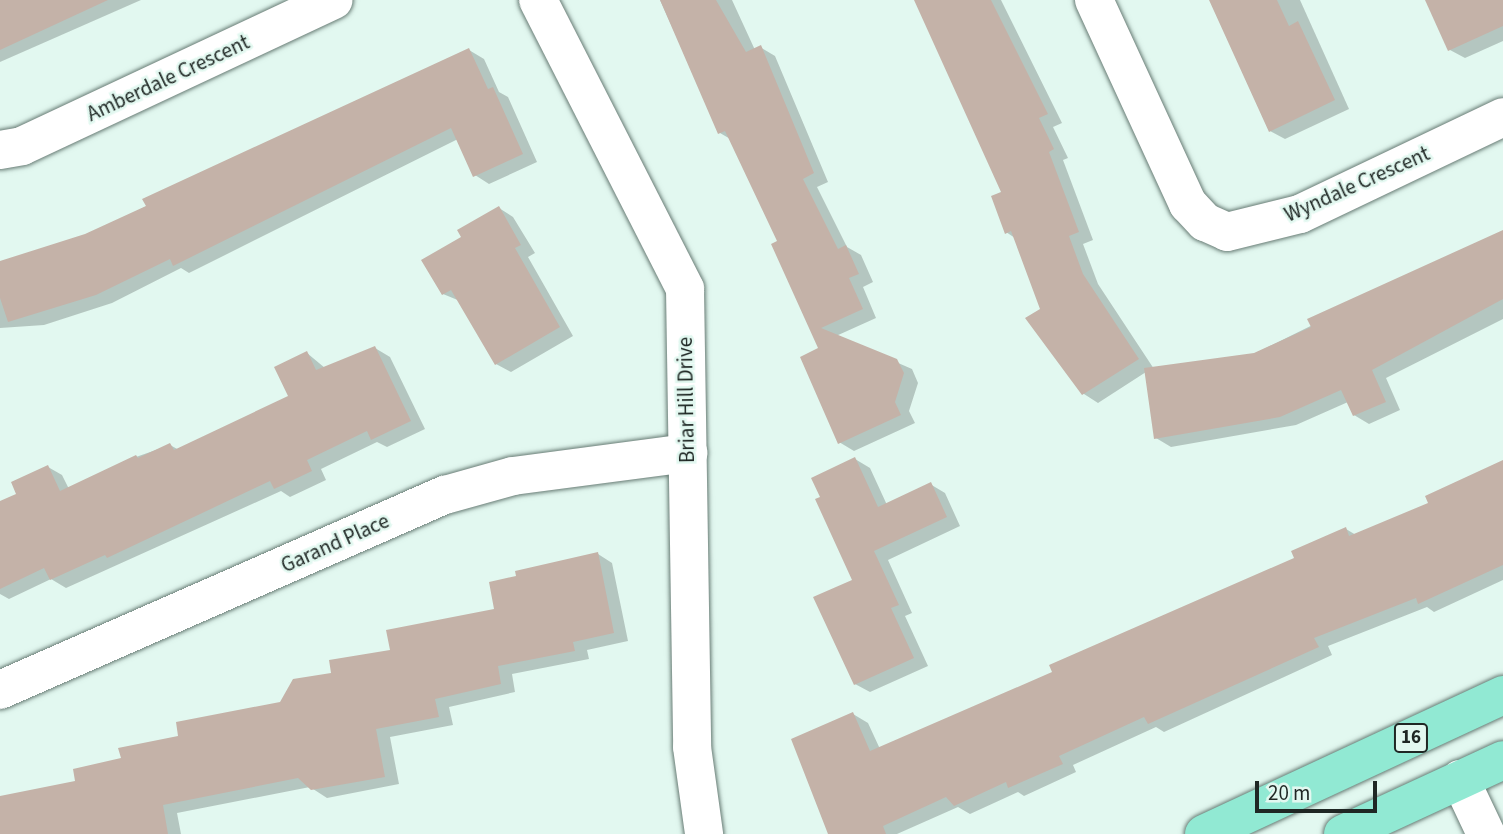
<!DOCTYPE html>
<html>
<head>
<meta charset="utf-8">
<style>
	body { margin:0 }
	#map { position:relative; width:1503px; height:834px; overflow:hidden; background:#e2f8f0; font-family:"Source Sans 3",sans-serif }
	div>[style] { position:absolute }
	.shadow>* { inset:0; background:#0003 }
	.building>* { inset:0; background:#c4b2a8 }
	.roads { filter:drop-shadow(0 0 2px #687c75) drop-shadow(0 0 2px #687c75) }
	.minor>* { height:38px; margin:-19px; padding:0 19px; transform-origin:19px; border-radius:19px; background:#fff }
	.major>* { height:38px; margin:-19px; padding:0 19px; transform-origin:19px; border-radius:19px; background:#91e9d3 }
	span { translate:-50% -50%; white-space:nowrap; text-align:center; line-height:1.15; -webkit-text-stroke:5px #e2f8f0; paint-order:stroke }
	.shield-label span { padding:2px 5px; background:#e2f8f0; border:2px solid; border-radius:5px; -webkit-text-stroke-width:0 }
	.shield-label { font-size:19px; color:#1f2724; font-weight:700 }
	.street-label { font-size:21px; color:#1f2724 }
	.scale { position:absolute; left:1255px; top:781px; width:122px; height:32px; box-sizing:border-box; border:4px solid #1f2724; border-top:0; padding-left:9px; font-size:21px; line-height:24px; white-space:nowrap; color:#1f2724; -webkit-text-stroke:5px #e2f8f0; paint-order:stroke }
</style>
</head>
<body>
<div id="map">
	<div class="shadow">
		<i style="clip-path:polygon(0 0,141px 0,0 62px)"></i>
		<i style="clip-path:polygon(660px 0,732px 0,755px 50px,760px 47px,775px 56px,828px 182px,817px 187px,847px 247px,861px 255px,873px 282px,863px 287px,876px 318px,836px 336px,912px 369px,918px 383px,909px 411px,915px 423px,854px 451px,839px 442px,821px 349px,779px 242px,732px 140px,720px 133px)"></i>
		<i style="clip-path:polygon(917px 0,1001px 0,1062px 123px,1053px 127px,1068px 158px,1063px 160px,1093px 240px,1083px 244px,1098px 284px,1154px 369px,1254px 354px,1503px 231px,1503px 319px,1386px 378px,1400px 410px,1369px 424px,1354px 415px,1348px 402px,1296px 425px,1171px 447px,1156px 438px,1146px 372px,1098px 403px,1084px 394px,1028px 319px,1042px 310px,1015px 238px,1006px 232px,1004px 193px)"></i>
		<i style="clip-path:polygon(1217px 0,1300px 0,1349px 109px,1285px 139px,1270px 131px)"></i>
		<i style="clip-path:polygon(1427px 0,1503px 0,1503px 41px,1465px 58px,1450px 50px)"></i>
		<i style="clip-path:polygon(469px 50px,484px 59px,499px 92px,508px 97px,537px 162px,489px 184px,475px 175px,458px 139px,189px 273px,181px 268px,112px 303px,44px 325px,0 328px,0 263px,85px 236px)"></i>
		<i style="clip-path:polygon(499px 208px,513px 217px,535px 253px,528px 257px,573px 336px,511px 372px,496px 364px,460px 301px,443px 294px,463px 237px)"></i>
		<i style="clip-path:polygon(375px 348px,390px 357px,425px 429px,387px 447px,377px 442px,321px 469px,326px 480px,290px 497px,281px 491px,66px 588px,51px 579px,9px 599px,0 594px,0 503px,19px 494px,48px 467px,62px 475px,69px 489px,136px 457px,170px 445px,179px 450px,290px 397px,307px 353px,325px 368px)"></i>
		<i style="clip-path:polygon(855px 459px,870px 468px,887px 505px,930px 484px,945px 493px,960px 526px,888px 560px,912px 613px,905px 616px,928px 666px,870px 692px,855px 684px)"></i>
		<i style="clip-path:polygon(1503px 462px,1503px 580px,1434px 612px,1427px 607px,1328px 646px,1332px 655px,1164px 732px,1156px 727px,1073px 765px,1076px 772px,1024px 796px,1018px 792px,970px 814px,958px 807px,897px 834px,831px 834px,853px 714px,868px 723px,880px 749px,1054px 673px,1297px 559px,1346px 529px,1356px 535px,1431px 504px)"></i>
		<i style="clip-path:polygon(598px 554px,612px 563px,628px 641px,587px 650px,589px 659px,512px 674px,515px 692px,449px 707px,453px 725px,390px 737px,399px 784px,327px 798px,310px 787px,177px 813px,181px 834px,0 834px,0 798px,77px 783px,180px 737px,281px 704px,333px 674px,496px 610px)"></i>
	</div>
	<div class="building">
		<i style="clip-path:polygon(0 0,108px 0,0 50px)"></i>
		<i style="clip-path:polygon(660px 0,716px 0,746px 52px,761px 45px,814px 173px,803px 179px,838px 249px,846px 245px,859px 274px,849px 278px,863px 309px,821px 328px,897px 359px,904px 373px,895px 402px,901px 415px,838px 444px,800px 357px,818px 348px,771px 244px,777px 241px,725px 131px,718px 134px)"></i>
		<i style="clip-path:polygon(914px 0,991px 0,1048px 114px,1039px 118px,1054px 149px,1049px 152px,1079px 232px,1069px 236px,1083px 274px,1139px 359px,1082px 395px,1025px 318px,1040px 309px,1011px 231px,1005px 234px,991px 196px,1001px 192px)"></i>
		<i style="clip-path:polygon(1209px 0,1277px 0,1289px 26px,1298px 21px,1335px 100px,1269px 132px)"></i>
		<i style="clip-path:polygon(1425px 0,1503px 0,1503px 26px,1448px 51px)"></i>
		<i style="clip-path:polygon(469px 48px,488px 89px,493px 87px,523px 154px,473px 177px,451px 128px,173px 266px,170px 259px,96px 295px,8px 322px,0 298px,0 261px,85px 234px,146px 206px,142px 199px)"></i>
		<i style="clip-path:polygon(499px 206px,521px 245px,515px 248px,560px 327px,495px 365px,451px 290px,442px 295px,421px 260px,461px 237px,457px 230px)"></i>
		<i style="clip-path:polygon(1503px 230px,1503px 299px,1372px 370px,1386px 402px,1353px 416px,1341px 390px,1280px 417px,1154px 439px,1144px 368px,1254px 353px,1311px 327px,1307px 319px)"></i>
		<i style="clip-path:polygon(375px 346px,411px 421px,371px 440px,367px 431px,307px 460px,312px 471px,274px 489px,270px 481px,107px 558px,105px 555px,50px 580px,44px 568px,0 589px,0 501px,16px 494px,11px 482px,48px 465px,60px 491px,136px 455px,138px 458px,170px 443px,174px 450px,288px 396px,274px 367px,307px 351px,316px 370px)"></i>
		<i style="clip-path:polygon(855px 457px,878px 507px,931px 482px,947px 517px,874px 551px,899px 605px,891px 608px,914px 658px,854px 685px,813px 597px,852px 580px,815px 499px,820px 497px,811px 478px)"></i>
		<i style="clip-path:polygon(1503px 460px,1503px 565px,1418px 604px,1416px 598px,1314px 638px,1319px 647px,1148px 724px,1144px 717px,1059px 756px,1063px 764px,1008px 788px,1006px 782px,954px 806px,946px 797px,883px 826px,886px 834px,828px 834px,791px 739px,853px 712px,870px 751px,1052px 672px,1049px 665px,1294px 558px,1291px 551px,1346px 527px,1349px 536px,1428px 503px,1425px 496px)"></i>
		<i style="clip-path:polygon(598px 552px,614px 633px,573px 642px,575px 651px,498px 666px,501px 684px,435px 699px,439px 717px,376px 729px,385px 777px,311px 790px,298px 778px,163px 805px,168px 834px,0 834px,0 796px,75px 781px,73px 769px,121px 758px,118px 748px,178px 736px,176px 722px,280px 702px,293px 679px,331px 673px,329px 660px,390px 650px,386px 630px,494px 609px,489px 582px,516px 576px,515px 571px)"></i>
	</div>
	<div class="roads">
		<div class="minor">
			<i style="left:538px;top:0;width:324px;rotate:63deg"></i>
			<i style="left:685px;top:289px;width:458px;rotate:89.1deg"></i>
			<i style="left:692px;top:747px;width:88px;rotate:82.1deg"></i>
			<i style="left:1094px;top:0;width:225px;rotate:65.3deg"></i>
			<i style="left:1188px;top:204px;width:25px;rotate:47deg"></i>
			<i style="left:1205px;top:222px;width:24px;rotate:24deg"></i>
			<i style="left:1227px;top:232px;width:75px;rotate:-13.9deg"></i>
			<i style="left:1300px;top:214px;width:225px;rotate:-25.5deg"></i>
			<i style="left:0;top:150px;width:22px;rotate:-10deg"></i>
			<i style="left:22px;top:146px;width:344px;rotate:-25.1deg"></i>
			<i style="left:0;top:690px;width:486px;rotate:-23.7deg"></i>
			<i style="left:445px;top:495px;width:71px;rotate:-15.6deg"></i>
			<i style="left:513px;top:476px;width:177px;rotate:-7.5deg"></i>
			<i style="left:1460px;top:779px;width:61px;rotate:64.7deg"></i>
		</div>
		<div class="major">
			<i style="left:1204px;top:834px;width:330px;rotate:-24.9deg"></i>
			<i style="left:1343px;top:834px;width:176px;rotate:-24.8deg"></i>
		</div>
	</div>
	<div class="shield-label">
		<span style="left:1411px;top:738px">16</span>
	</div>
	<div class="street-label">
		<span style="left:168px;top:78px;rotate:-25deg">Amberdale Crescent</span>
		<span style="left:1357px;top:184px;rotate:-24deg">Wyndale Crescent</span>
		<span style="left:686px;top:400px;rotate:-91deg">Briar Hill Drive</span>
		<span style="left:335px;top:543px;rotate:-24deg">Garand Place</span>
	</div>
	<div class="scale">20 m</div>
</div>
</body>
</html>
